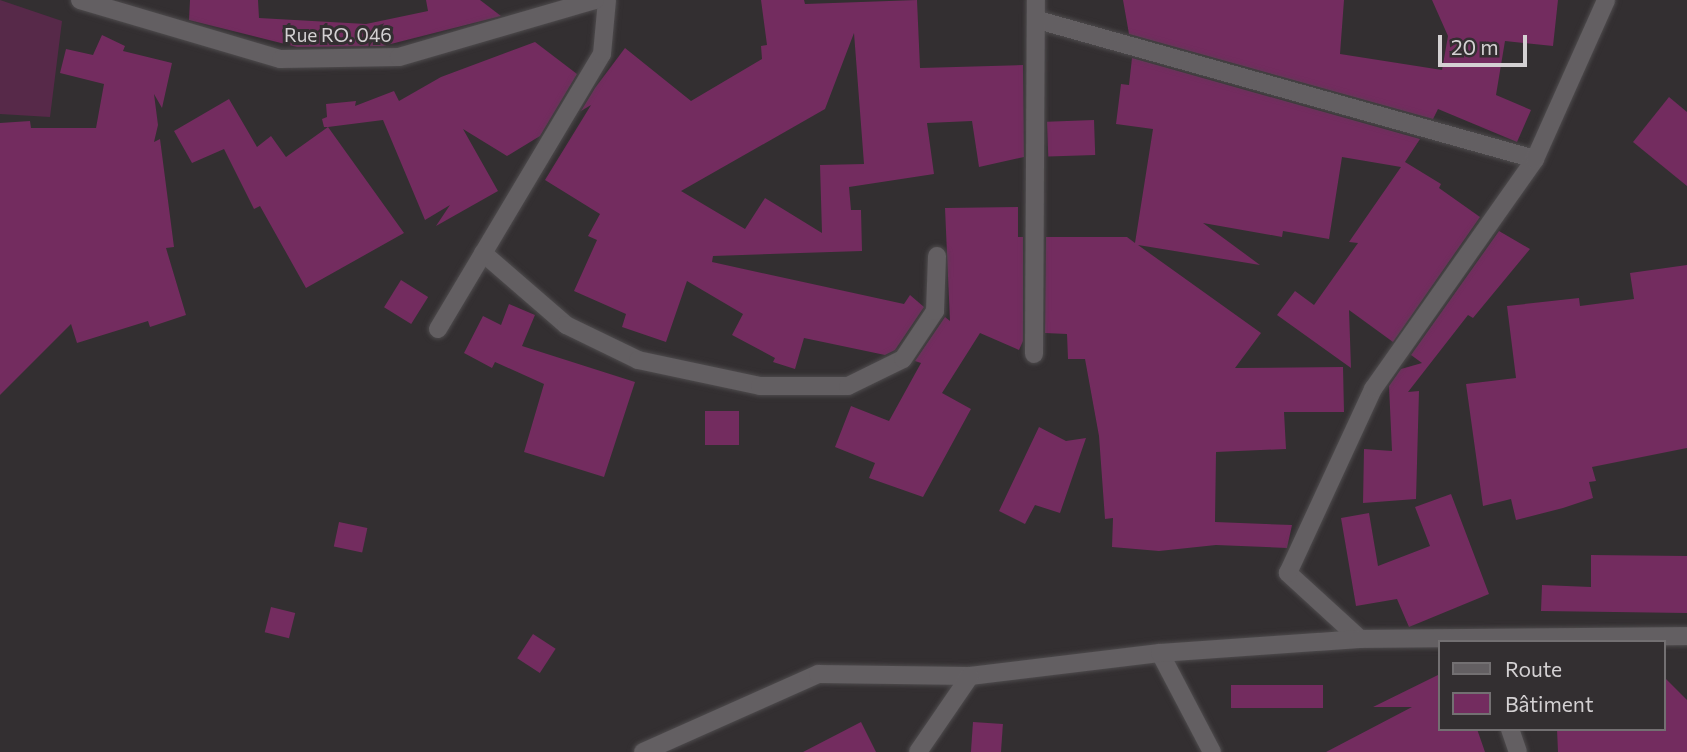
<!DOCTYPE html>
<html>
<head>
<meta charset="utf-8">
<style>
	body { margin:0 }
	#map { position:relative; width:1687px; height:752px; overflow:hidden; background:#332f31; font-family:Commissioner,sans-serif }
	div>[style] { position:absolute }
	.green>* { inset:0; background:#572949 }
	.building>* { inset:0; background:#732c5f; transform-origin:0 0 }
	.roads { filter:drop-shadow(0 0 2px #4e4b4d) drop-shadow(0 0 2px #4e4b4d) }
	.minor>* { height:18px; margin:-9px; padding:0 9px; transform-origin:9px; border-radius:9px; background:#635f62 }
	.tertiary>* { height:18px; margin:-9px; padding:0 9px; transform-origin:9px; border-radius:9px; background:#635f62 }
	span { translate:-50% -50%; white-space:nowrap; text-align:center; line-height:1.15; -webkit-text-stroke:6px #332f31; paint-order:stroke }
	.street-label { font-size:19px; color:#d4d1d3 }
	.legend { position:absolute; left:1438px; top:640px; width:228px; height:91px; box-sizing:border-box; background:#332f31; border:2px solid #737072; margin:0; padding:9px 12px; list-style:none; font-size:21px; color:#d4d1d3 }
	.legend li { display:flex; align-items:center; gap:14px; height:35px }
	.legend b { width:35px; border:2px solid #737072 }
	.scale { position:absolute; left:1438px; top:35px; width:89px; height:32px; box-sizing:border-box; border:4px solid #d4d1d3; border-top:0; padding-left:9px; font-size:21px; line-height:24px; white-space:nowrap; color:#d4d1d3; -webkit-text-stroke:5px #332f31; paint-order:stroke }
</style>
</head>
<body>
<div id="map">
	<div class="green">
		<i style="clip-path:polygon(0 0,62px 21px,50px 117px,0 114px)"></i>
	</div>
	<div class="building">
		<i style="clip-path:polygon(190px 0,258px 0,259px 18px,366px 24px,428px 11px,426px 0,480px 0,501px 16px,383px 46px,297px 47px,189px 20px)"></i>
		<i style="clip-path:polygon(evenodd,761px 0,804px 0,805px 4px,917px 0,920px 68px,1023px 65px,1024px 157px,979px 167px,972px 121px,927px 123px,934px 174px,849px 187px,851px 210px,861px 210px,862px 251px,713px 256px,712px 262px,904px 304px,910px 295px,924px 307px,895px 350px,885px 355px,804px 338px,795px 369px,773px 362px,775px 358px,732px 335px,743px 314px,687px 281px,666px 342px,622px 327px,626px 314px,574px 291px,597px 240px,588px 236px,600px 214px,545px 180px,591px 105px,581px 111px,595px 88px,625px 48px,691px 101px,762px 59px,761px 46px,767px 45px,761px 0,854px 33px,864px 164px,820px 165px,822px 233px,765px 198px,745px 229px,681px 191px,825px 109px,854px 33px)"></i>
		<i style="clip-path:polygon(1123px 0,1344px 0,1340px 54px,1442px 70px,1448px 36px,1432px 0,1558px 0,1553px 46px,1505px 41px,1496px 95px,1531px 110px,1517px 142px,1438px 109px,1433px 119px,1129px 34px)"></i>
		<i style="clip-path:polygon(102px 35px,125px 46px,123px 51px,172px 63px,162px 108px,154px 94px,158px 125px,154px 142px,160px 139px,174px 247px,166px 248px,186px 315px,150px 327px,148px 321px,77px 343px,71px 324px,0 395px,0 123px,30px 121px,31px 128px,96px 128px,104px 84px,60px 73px,66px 49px,93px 55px)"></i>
		<i style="clip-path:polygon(535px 42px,577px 74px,540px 136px,507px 156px,463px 129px,498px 191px,436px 226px,450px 205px,425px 220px,383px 120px,328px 127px,404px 233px,306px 288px,260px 206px,254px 209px,224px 149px,192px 163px,174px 131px,229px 99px,257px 147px,271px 136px,286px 157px,328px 127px,324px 127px,322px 119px,327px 117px,326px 104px,356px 101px,355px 106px,394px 91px,399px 101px,441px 77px)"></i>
		<i style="clip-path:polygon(1132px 58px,1420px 139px,1405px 162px,1441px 184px,1439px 188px,1480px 217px,1393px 342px,1349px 310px,1351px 368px,1277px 315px,1295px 291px,1314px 305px,1358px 243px,1349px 242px,1401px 167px,1342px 157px,1329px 239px,1283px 231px,1282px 237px,1203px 223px,1260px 265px,1138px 245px,1261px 333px,1235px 368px,1343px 367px,1344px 412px,1284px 412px,1286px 449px,1216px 452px,1215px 522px,1292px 525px,1287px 548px,1216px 545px,1159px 551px,1112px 547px,1113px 518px,1105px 519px,1099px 436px,1085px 359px,1068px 359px,1067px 334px,1045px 333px,1046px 237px,1127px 237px,1135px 243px,1153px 129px,1116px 124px,1121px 84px,1129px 85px)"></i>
		<i style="clip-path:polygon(1669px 97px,1687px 112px,1687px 186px,1633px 142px)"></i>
		<i style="left:1094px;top:120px;width:35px;height:47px;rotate:88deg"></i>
		<i style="clip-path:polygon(1018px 207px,1018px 237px,1023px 237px,1023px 341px,1019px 350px,980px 333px,942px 393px,971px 409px,923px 497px,869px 478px,875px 463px,835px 447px,851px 406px,889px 421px,921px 363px,915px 361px,945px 317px,950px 321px,945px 208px)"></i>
		<i style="clip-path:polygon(1499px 231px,1530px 249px,1473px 318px,1468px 315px,1408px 392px,1419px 391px,1416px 499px,1363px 503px,1364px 449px,1392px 451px,1389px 386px,1401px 369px,1422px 363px,1411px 355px)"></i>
		<i style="clip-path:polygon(1687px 265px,1687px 448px,1592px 467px,1596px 481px,1589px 482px,1593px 498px,1563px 508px,1516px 520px,1511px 499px,1483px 506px,1466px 384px,1516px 378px,1507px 306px,1579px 298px,1580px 306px,1634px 299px,1630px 273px)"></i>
		<i style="left:401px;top:280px;width:32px;height:32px;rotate:32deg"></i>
		<i style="clip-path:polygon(509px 304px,535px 315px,522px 346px,635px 382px,604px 477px,524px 452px,544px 384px,495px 362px,492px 368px,464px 353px,483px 316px,501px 325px)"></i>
		<i style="left:705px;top:411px;width:34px;height:34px"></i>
		<i style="clip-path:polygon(1039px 427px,1066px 441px,1086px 438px,1060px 513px,1035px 505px,1025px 524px,999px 511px)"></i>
		<i style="clip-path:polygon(1451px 494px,1489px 594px,1409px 627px,1397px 599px,1356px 606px,1341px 518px,1369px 513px,1378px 566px,1430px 546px,1415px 507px)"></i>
		<i style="left:339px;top:522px;width:29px;height:25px;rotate:12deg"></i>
		<i style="clip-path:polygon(1591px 555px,1687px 556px,1687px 613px,1541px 611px,1542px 585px,1591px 587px)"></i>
		<i style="left:271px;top:607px;width:25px;height:26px;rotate:14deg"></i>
		<i style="left:533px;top:634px;width:27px;height:29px;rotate:33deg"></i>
		<i style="clip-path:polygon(1440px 674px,1440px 729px,1477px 729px,1485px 752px,1326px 752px,1412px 707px,1373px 707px)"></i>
		<i style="clip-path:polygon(1664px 677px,1687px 700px,1687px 752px,1558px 752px,1557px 729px,1664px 729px)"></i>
		<i style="left:1323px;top:685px;width:23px;height:92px;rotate:90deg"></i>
		<i style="clip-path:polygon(861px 722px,876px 752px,803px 752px)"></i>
		<i style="left:973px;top:722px;width:30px;height:30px;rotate:4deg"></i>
	</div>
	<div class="roads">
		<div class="minor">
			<i style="left:1038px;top:20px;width:516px;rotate:15.63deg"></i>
			<i style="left:483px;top:253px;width:110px;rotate:40.9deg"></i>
			<i style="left:566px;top:325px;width:80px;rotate:25.9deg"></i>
			<i style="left:638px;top:360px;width:125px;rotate:12deg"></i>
			<i style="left:760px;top:386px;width:88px"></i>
			<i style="left:848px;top:386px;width:61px;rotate:-26.1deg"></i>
			<i style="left:903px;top:359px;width:58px;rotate:-56.3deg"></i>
			<i style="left:935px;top:311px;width:55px;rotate:-87.9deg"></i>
			<i style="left:438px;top:329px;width:320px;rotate:-59.2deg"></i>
			<i style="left:602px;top:54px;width:54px;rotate:-84.7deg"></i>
			<i style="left:1034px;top:354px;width:354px;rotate:-89.7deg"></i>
			<i style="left:1360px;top:639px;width:98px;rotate:-137.5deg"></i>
			<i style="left:1288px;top:573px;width:203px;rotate:-65.2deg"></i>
			<i style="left:1373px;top:389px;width:281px;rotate:-54.8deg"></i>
			<i style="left:1535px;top:159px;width:174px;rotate:-65.9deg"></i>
			<i style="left:1160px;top:653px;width:112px;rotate:62.3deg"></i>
			<i style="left:1510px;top:729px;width:24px;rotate:71deg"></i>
			<i style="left:643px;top:752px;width:192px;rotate:-24deg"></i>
			<i style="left:818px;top:674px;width:152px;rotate:0.8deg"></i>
			<i style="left:970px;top:676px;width:191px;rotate:-6.9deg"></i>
			<i style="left:1160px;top:653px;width:200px;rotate:-4deg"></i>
			<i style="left:1360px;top:639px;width:327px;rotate:-0.5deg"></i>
			<i style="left:918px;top:752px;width:92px;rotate:-55.6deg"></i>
		</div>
		<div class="tertiary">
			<i style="left:80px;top:0;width:209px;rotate:16.4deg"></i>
			<i style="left:281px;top:59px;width:118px;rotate:-1deg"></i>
			<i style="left:399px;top:57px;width:204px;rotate:-16.2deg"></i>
		</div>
	</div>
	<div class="street-label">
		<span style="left:338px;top:35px">Rue RO. 046</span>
	</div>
	<ul class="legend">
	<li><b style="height:9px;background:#635f62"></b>Route</li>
	<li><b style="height:19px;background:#732c5f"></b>Bâtiment</li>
	</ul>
	<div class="scale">20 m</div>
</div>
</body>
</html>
